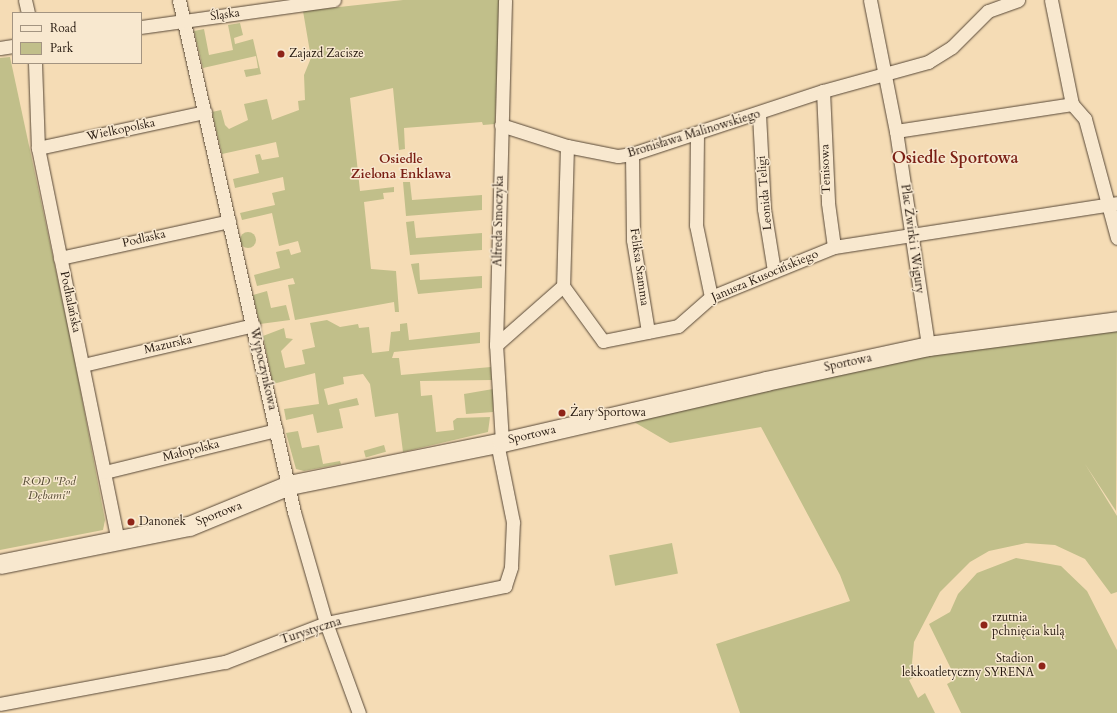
<!DOCTYPE html>
<html>
<head>
<meta charset="utf-8">
<style>
	body { margin:0 }
	#map { position:relative; width:1117px; height:713px; overflow:hidden; background:#f5dcb5; font-family:Cardo,serif }
	div>[style] { position:absolute }
	.green>* { inset:0; background:#c1bf8a; transform-origin:0 0 }
	.round { border-radius:50% }
	.roads { filter:drop-shadow(0 0 1px #584837) drop-shadow(0 0 1px #584837) }
	.street>* { height:13px; margin:-6.5px; padding:0 6.5px; transform-origin:6.5px; border-radius:6.5px; background:#f8e8cf }
	.secondary>* { height:19px; margin:-9.5px; padding:0 9.5px; transform-origin:9.5px; border-radius:9.5px; background:#f8e8cf }
	.dots>* { width:11px; height:11px; translate:-50% -50%; box-sizing:border-box; border:2px solid #f8e8cf; border-radius:50% }
	span { translate:-50% -50%; white-space:nowrap; text-align:center; line-height:1.15; -webkit-text-stroke:3px #f8e8cf; paint-order:stroke }
	.street-label { font-size:12px; color:#24170d }
	.poi-label { font-size:12px; color:#24170d }
	.left { translate:0 -50%; text-align:left }
	.right { translate:-100% -50%; text-align:right }
	.park-label { font-size:12px; color:#534932; font-style:italic }
	.neighbourhood-label { font-size:13px; color:#7a1f14; font-weight:700 }
	.district-label { font-size:16px; color:#7a1f14; font-weight:700 }
	.legend { position:absolute; left:12px; top:12px; width:130px; height:52px; box-sizing:border-box; background:#f8e8cf; border:1px solid #a39481; margin:0; padding:5px 7px; list-style:none; font-size:12px; color:#24170d }
	.legend li { display:flex; align-items:center; gap:8px; height:20px }
	.legend b { width:20px; border:1px solid #a39481 }
</style>
</head>
<body>
<div id="map">
	<div class="green">
		<i style="clip-path:polygon(403px 0,500px 0,495px 124px,483px 125px,482px 122px,404px 128px,405px 149px,399px 150px,393px 88px,350px 98px,360px 191px,394px 187px,394px 192px,383px 193px,384px 199px,364px 202px,371px 269px,396px 271px,399px 312px,395px 312px,394px 302px,295px 320px,288px 285px,295px 284px,293px 278px,257px 286px,254px 275px,280px 268px,276px 252px,289px 249px,291px 255px,301px 252px,298px 241px,279px 246px,272px 213px,242px 220px,240px 213px,275px 205px,272px 193px,285px 190px,283px 177px,235px 188px,233px 179px,259px 173px,255px 155px,260px 154px,262px 160px,279px 157px,276px 142px,222px 154px,212px 112px,221px 110px,225px 125px,229px 129px,248px 120px,244px 104px,267px 99px,272px 120px,299px 110px,298px 101px,305px 100px,304px 75px,311px 58px,303px 11px)"></i>
		<i style="clip-path:polygon(240px 23px,243px 35px,234px 38px,235px 44px,253px 39px,261px 74px,246px 77px,244px 70px,258px 68px,256px 56px,203px 68px,194px 31px,204px 29px,209px 55px,233px 50px,228px 25px)"></i>
		<i style="clip-path:polygon(10px 57px,71px 341px,105px 520px,103px 530px,0 550px,0 58px)"></i>
		<i style="clip-path:polygon(403px 182px,410px 182px,412px 200px,482px 195px,482px 210px,406px 216px)"></i>
		<i style="clip-path:polygon(414px 221px,416px 238px,482px 233px,482px 250px,410px 255px,406px 222px)"></i>
		<i class="round" style="left:240px;top:232px;width:16px;height:16px"></i>
		<i style="clip-path:polygon(419px 263px,420px 280px,482px 276px,482px 288px,418px 294px,411px 264px)"></i>
		<i style="clip-path:polygon(267px 291px,271px 308px,286px 305px,290px 320px,260px 324px,253px 295px)"></i>
		<i style="clip-path:polygon(327px 320px,340px 327px,358px 324px,359px 328px,369px 327px,372px 353px,389px 351px,391px 332px,400px 331px,400px 324px,407px 323px,409px 340px,480px 332px,480px 343px,394px 352px,392px 358px,399px 358px,401px 375px,491px 367px,492px 380px,420px 381px,421px 396px,432px 395px,436px 432px,454px 430px,453px 421px,457px 418px,490px 417px,488px 432px,403px 452px,398px 413px,375px 417px,370px 384px,363px 374px,343px 377px,344px 384px,324px 389px,328px 405px,357px 398px,359px 405px,339px 409px,343px 428px,317px 433px,313px 414px,286px 420px,284px 409px,319px 404px,315px 373px,273px 384px,263px 336px,284px 328px,286px 338px,293px 339px,281px 351px,285px 368px,305px 364px,302px 350px,315px 347px,310px 323px)"></i>
		<i style="clip-path:polygon(1117px 327px,1116px 511px,1085px 464px,1117px 516px,1117px 592px,1111px 594px,1085px 559px,1055px 545px,1026px 543px,989px 551px,970px 562px,940px 592px,914px 642px,912px 663px,918px 675px,909px 680px,918px 698px,925px 693px,935px 713px,740px 713px,716px 644px,850px 601px,840px 575px,761px 427px,670px 443px,629px 419px,907px 357px)"></i>
		<i style="clip-path:polygon(493px 389px,493px 412px,466px 414px,464px 394px)"></i>
		<i style="clip-path:polygon(298px 431px,302px 448px,319px 445px,323px 464px,340px 461px,341px 464px,304px 471px,296px 469px,286px 433px)"></i>
		<i style="left:384px;top:445px;width:7px;height:21px;rotate:74deg"></i>
		<i style="left:672px;top:543px;width:31px;height:64px;rotate:79deg"></i>
		<i style="clip-path:polygon(1016px 558px,1061px 566px,1087px 591px,1117px 650px,1117px 713px,961px 713px,947px 684px,956px 679px,929px 624px,950px 612px,958px 594px,977px 573px)"></i>
	</div>
	<div class="roads">
		<div class="street">
			<i style="left:25px;top:0;width:13px;rotate:77deg"></i>
			<i style="left:179px;top:0;width:525px;rotate:77.34deg"></i>
			<i style="left:294px;top:512px;width:116px;rotate:73.9deg"></i>
			<i style="left:326px;top:623px;width:96px;rotate:69.9deg"></i>
			<i style="left:870px;top:0;width:134px;rotate:78.8deg"></i>
			<i style="left:896px;top:131px;width:217px;rotate:81.5deg"></i>
			<i style="left:1051px;top:0;width:106px;rotate:78.6deg"></i>
			<i style="left:1072px;top:104px;width:20px;rotate:49deg"></i>
			<i style="left:1085px;top:119px;width:123px;rotate:74.9deg"></i>
			<i style="left:141px;top:27px;width:195px;rotate:-8deg"></i>
			<i style="left:0;top:48px;width:13px;rotate:-9deg"></i>
			<i style="left:35px;top:63px;width:85px;rotate:88deg"></i>
			<i style="left:38px;top:148px;width:400px;rotate:78.5deg"></i>
			<i style="left:823px;top:91px;width:112px;rotate:87.4deg"></i>
			<i style="left:828px;top:203px;width:44px;rotate:82.2deg"></i>
			<i style="left:759px;top:114px;width:95px;rotate:87deg"></i>
			<i style="left:764px;top:209px;width:63px;rotate:80.8deg"></i>
			<i style="left:501px;top:125px;width:69px;rotate:17.7deg"></i>
			<i style="left:567px;top:146px;width:52px;rotate:11.1deg"></i>
			<i style="left:618px;top:156px;width:14px;rotate:-8deg"></i>
			<i style="left:632px;top:154px;width:201px;rotate:-18.3deg"></i>
			<i style="left:823px;top:91px;width:109px;rotate:-15.4deg"></i>
			<i style="left:928px;top:62px;width:28px;rotate:-32deg"></i>
			<i style="left:952px;top:47px;width:51px;rotate:-45deg"></i>
			<i style="left:988px;top:11px;width:32px;rotate:-20deg"></i>
			<i style="left:896px;top:131px;width:178px;rotate:-8.7deg"></i>
			<i style="left:697px;top:134px;width:91px;rotate:90.6deg"></i>
			<i style="left:696px;top:225px;width:74px;rotate:78.2deg"></i>
			<i style="left:567px;top:146px;width:140px;rotate:91.6deg"></i>
			<i style="left:563px;top:286px;width:68px;rotate:54deg"></i>
			<i style="left:603px;top:341px;width:76px;rotate:-11.3deg"></i>
			<i style="left:678px;top:326px;width:44px;rotate:-41.3deg"></i>
			<i style="left:711px;top:297px;width:133px;rotate:-22.1deg"></i>
			<i style="left:834px;top:247px;width:286px;rotate:-8.8deg"></i>
			<i style="left:38px;top:148px;width:171px;rotate:-12.2deg"></i>
			<i style="left:632px;top:154px;width:86px;rotate:89.3deg"></i>
			<i style="left:633px;top:240px;width:93px;rotate:80.7deg"></i>
			<i style="left:60px;top:258px;width:173px;rotate:-12.3deg"></i>
			<i style="left:496px;top:345px;width:89px;rotate:-41.4deg"></i>
			<i style="left:83px;top:365px;width:175px;rotate:-13.2deg"></i>
			<i style="left:502px;top:442px;width:97px;rotate:-93.5deg"></i>
			<i style="left:496px;top:345px;width:345px;rotate:-88.5deg"></i>
			<i style="left:105px;top:472px;width:176px;rotate:-13.8deg"></i>
			<i style="left:0;top:704px;width:229px;rotate:-10.6deg"></i>
			<i style="left:225px;top:662px;width:108px;rotate:-21.1deg"></i>
			<i style="left:326px;top:623px;width:183px;rotate:-11.7deg"></i>
			<i style="left:505px;top:586px;width:20px;rotate:-72deg"></i>
			<i style="left:511px;top:567px;width:45px;rotate:-87.5deg"></i>
			<i style="left:513px;top:522px;width:81px;rotate:-101.4deg"></i>
		</div>
		<div class="secondary">
			<i style="left:0;top:564px;width:193px;rotate:-11.4deg"></i>
			<i style="left:189px;top:526px;width:108px;rotate:-22.3deg"></i>
			<i style="left:289px;top:485px;width:217px;rotate:-11.4deg"></i>
			<i style="left:502px;top:442px;width:271px;rotate:-13deg"></i>
			<i style="left:766px;top:381px;width:166px;rotate:-12.2deg"></i>
			<i style="left:928px;top:346px;width:191px;rotate:-7.5deg"></i>
		</div>
	</div>
	<div class="dots">
		<i style="left:281px;top:54px;background:#8f2418"></i>
		<i style="left:562px;top:413px;background:#8f2418"></i>
		<i style="left:131px;top:522px;background:#8f2418"></i>
		<i style="left:984px;top:625px;background:#8f2418"></i>
		<i style="left:1042px;top:666px;background:#8f2418"></i>
	</div>
	<div class="street-label">
		<span style="left:225px;top:15px;rotate:-8deg">Śląska</span>
		<span style="left:121px;top:130px;rotate:-12deg">Wielkopolska</span>
		<span style="left:694px;top:134px;rotate:-17deg">Bronisława Malinowskiego</span>
		<span style="left:826px;top:169px;rotate:-92deg">Tenisowa</span>
		<span style="left:765px;top:193px;rotate:-95deg">Leonida Teligi</span>
		<span style="left:499px;top:221px;rotate:-89deg">Alfreda Smoczyka</span>
		<span style="left:144px;top:239px;rotate:-13deg">Podlaska</span>
		<span style="left:912px;top:239px;rotate:82deg">Plac Żwirki i Wigury</span>
		<span style="left:639px;top:267px;rotate:82deg">Feliksa Stamma</span>
		<span style="left:765px;top:276px;rotate:-23deg">Janusza Kusocińskiego</span>
		<span style="left:70px;top:302px;rotate:78deg">Podhalańska</span>
		<span style="left:168px;top:345px;rotate:-13deg">Mazurska</span>
		<span style="left:848px;top:363px;rotate:-12deg">Sportowa</span>
		<span style="left:263px;top:369px;rotate:77deg">Wypoczynkowa</span>
		<span style="left:532px;top:435px;rotate:-13deg">Sportowa</span>
		<span style="left:191px;top:451px;rotate:-14deg">Małopolska</span>
		<span style="left:219px;top:514px;rotate:-21deg">Sportowa</span>
		<span style="left:311px;top:631px;rotate:-18deg">Turystyczna</span>
	</div>
	<div class="poi-label">
		<span class="left" style="left:289px;top:54px">Zajazd Zacisze</span>
		<span class="left" style="left:570px;top:413px">Żary Sportowa</span>
		<span class="left" style="left:139px;top:522px">Danonek</span>
		<span class="left" style="left:992px;top:625px">rzutnia<br>pchnięcia kulą</span>
		<span class="right" style="left:1034px;top:666px">Stadion<br>lekkoatletyczny SYRENA</span>
	</div>
	<div class="park-label">
		<span style="left:49px;top:489px">ROD "Pod<br>Dębami"</span>
	</div>
	<div class="neighbourhood-label">
		<span style="left:401px;top:167px">Osiedle<br>Zielona Enklawa</span>
	</div>
	<div class="district-label">
		<span style="left:955px;top:158px">Osiedle Sportowa</span>
	</div>
	<ul class="legend">
	<li><b style="height:5px;background:#f8e8cf"></b>Road</li>
	<li><b style="height:11px;background:#c1bf8a"></b>Park</li>
	</ul>
</div>
</body>
</html>
